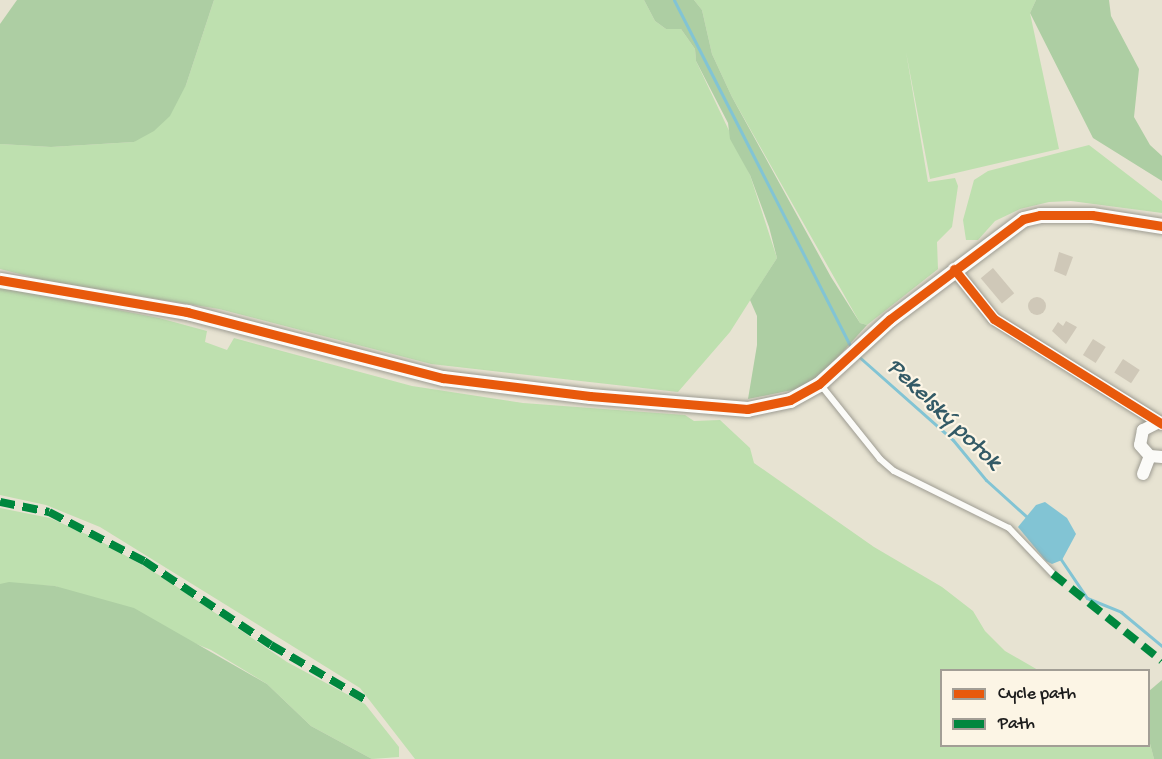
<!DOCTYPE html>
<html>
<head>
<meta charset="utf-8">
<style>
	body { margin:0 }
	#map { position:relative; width:1162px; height:759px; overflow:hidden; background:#e7e3d2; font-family:"Gochi Hand",sans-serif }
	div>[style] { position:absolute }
	.green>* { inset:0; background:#bee0af }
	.forest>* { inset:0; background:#adcea3 }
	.water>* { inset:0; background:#82c4d4 }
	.stream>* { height:3px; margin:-1.5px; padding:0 1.5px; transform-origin:1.5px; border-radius:1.5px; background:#82c4d4 }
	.building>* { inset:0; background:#cfc8b8; transform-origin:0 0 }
	.round { border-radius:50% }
	.roads { filter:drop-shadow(0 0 2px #9e9c92) drop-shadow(0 0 2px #9e9c92) }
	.service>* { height:6px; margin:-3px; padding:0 3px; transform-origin:3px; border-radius:3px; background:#fbfbf8 }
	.minor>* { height:12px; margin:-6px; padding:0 6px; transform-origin:6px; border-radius:6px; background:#fbfbf8 }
	.tertiary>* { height:15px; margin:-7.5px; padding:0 7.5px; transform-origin:7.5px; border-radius:7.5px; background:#fbfbf8 }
	.quiet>* { height:8px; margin-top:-4px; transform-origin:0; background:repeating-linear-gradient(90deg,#00873e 0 15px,transparent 0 23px) }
	.cycleway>* { height:9px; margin:-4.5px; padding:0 4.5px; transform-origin:4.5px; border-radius:4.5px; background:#e8590c }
	span { translate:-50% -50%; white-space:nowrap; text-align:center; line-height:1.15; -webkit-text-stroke:4.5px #fcf5e5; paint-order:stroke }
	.water-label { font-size:24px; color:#335a66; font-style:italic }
	.legend { position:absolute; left:940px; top:669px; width:210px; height:78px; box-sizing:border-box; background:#fcf5e5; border:2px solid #a29e95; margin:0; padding:8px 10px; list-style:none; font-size:18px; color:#1c1c1c }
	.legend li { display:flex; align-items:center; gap:12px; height:30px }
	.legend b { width:30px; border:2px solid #a29e95 }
</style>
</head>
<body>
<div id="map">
	<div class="green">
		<i style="clip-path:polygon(214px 0,644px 0,655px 21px,666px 29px,681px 29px,695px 49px,696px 61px,750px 175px,777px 258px,730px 332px,678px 392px,431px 364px,219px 309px,47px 281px,0 269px,0 144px,51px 147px,134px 142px,186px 85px)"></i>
		<i style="clip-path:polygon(694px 0,1036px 0,1030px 13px,1059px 149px,930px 179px,906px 52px,928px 182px,955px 178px,958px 186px,952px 227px,937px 242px,938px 269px,867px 325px,860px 323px,732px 97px,712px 54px,702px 10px)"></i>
		<i style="clip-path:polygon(1089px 145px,1162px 201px,1162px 213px,1071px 201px,1049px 202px,1020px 209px,995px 221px,978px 240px,966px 240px,963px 220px,974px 180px,988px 171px)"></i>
		<i style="clip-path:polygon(0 287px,159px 318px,207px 331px,205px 342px,227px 350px,234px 338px,412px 386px,523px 403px,685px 415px,694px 421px,720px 420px,750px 448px,754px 463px,874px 547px,942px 587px,973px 611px,985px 631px,1005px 651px,1038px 670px,942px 670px,942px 746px,1148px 746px,1149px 740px,1154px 759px,415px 759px,360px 688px,100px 527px,46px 505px,0 495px)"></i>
		<i style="clip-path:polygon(0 508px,50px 518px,97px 539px,164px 578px,287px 662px,365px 704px,399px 747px,399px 757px,372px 759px,311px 726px,267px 684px,211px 650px,55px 586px,0 584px)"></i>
	</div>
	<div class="forest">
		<i style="clip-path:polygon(17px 0,214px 0,186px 85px,170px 116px,154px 131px,134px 142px,51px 147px,0 144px,0 24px)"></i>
		<i style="clip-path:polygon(644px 0,694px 0,702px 10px,712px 54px,732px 97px,831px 277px,860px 323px,867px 325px,828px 368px,802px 388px,748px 399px,757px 345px,757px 316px,750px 300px,777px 258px,769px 227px,750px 175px,730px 139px,728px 123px,696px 61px,695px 49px,681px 29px,666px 29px,655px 21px)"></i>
		<i style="clip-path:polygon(1036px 0,1109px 0,1111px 16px,1139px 69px,1134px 117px,1150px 145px,1162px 156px,1162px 181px,1093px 138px,1030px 13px)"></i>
		<i style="clip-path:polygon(9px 582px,55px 586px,134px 608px,267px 684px,311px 726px,372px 759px,0 759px,0 584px)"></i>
		<i style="clip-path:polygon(1162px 680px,1162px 759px,1154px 759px,1149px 740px,1149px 691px)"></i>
	</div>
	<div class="water">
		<i style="clip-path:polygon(1045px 502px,1067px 518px,1076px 534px,1062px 560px,1052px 564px,1046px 561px,1018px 527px,1036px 505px)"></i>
	</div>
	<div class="stream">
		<i style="left:674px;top:0;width:390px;rotate:63deg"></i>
		<i style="left:857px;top:355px;width:128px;rotate:41.5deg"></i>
		<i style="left:953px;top:440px;width:52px;rotate:50.5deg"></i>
		<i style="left:986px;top:480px;width:57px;rotate:42.1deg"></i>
		<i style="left:1060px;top:558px;width:48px;rotate:56deg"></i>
		<i style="left:1087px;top:598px;width:37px;rotate:22deg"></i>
		<i style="left:1121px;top:612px;width:53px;rotate:39.7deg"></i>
	</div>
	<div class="building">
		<i style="clip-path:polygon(1059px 252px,1073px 257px,1066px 276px,1054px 271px)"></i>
		<i style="left:993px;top:268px;width:33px;height:16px;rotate:50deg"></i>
		<i class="round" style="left:1028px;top:297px;width:18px;height:18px"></i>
		<i style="clip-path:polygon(1066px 321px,1077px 327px,1066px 344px,1052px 331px,1058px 322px,1063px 326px)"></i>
		<i style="left:1093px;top:339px;width:15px;height:19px;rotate:32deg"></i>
		<i style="left:1123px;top:359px;width:20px;height:16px;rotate:33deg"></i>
	</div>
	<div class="roads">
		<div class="service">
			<i style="left:820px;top:384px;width:96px;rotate:51.3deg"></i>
			<i style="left:880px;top:459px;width:18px;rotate:41deg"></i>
			<i style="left:894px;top:471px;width:128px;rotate:26.4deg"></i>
			<i style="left:1009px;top:528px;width:64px;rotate:46.3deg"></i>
		</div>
		<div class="minor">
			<i style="left:954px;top:269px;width:64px;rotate:51.3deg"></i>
			<i style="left:994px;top:319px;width:198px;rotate:32deg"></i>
			<i style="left:1157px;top:423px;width:16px;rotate:153deg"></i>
			<i style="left:1143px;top:430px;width:15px;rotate:101deg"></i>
			<i style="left:1140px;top:445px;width:15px;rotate:48deg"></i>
			<i style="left:1150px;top:456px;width:12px;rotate:5deg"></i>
			<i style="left:1143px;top:474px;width:19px;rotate:-69deg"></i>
		</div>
		<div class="tertiary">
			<i style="left:0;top:280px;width:190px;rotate:9.7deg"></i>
			<i style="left:187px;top:312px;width:264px;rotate:14.5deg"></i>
			<i style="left:443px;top:378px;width:148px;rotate:7deg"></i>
			<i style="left:590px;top:396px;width:158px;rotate:4.7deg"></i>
			<i style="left:747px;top:409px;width:44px;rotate:-11.8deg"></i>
			<i style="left:790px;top:400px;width:33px;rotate:-29deg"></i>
			<i style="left:819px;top:384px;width:96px;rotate:-42.5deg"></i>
			<i style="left:890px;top:319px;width:166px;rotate:-36.9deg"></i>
			<i style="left:1023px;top:219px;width:17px;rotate:-13deg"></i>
			<i style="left:1040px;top:215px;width:52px"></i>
			<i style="left:1092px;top:215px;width:71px;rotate:8.9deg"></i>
		</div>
	</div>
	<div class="quiet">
		<i style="left:0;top:502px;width:50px;rotate:11.5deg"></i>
		<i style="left:49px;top:512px;width:107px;rotate:27.3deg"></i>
		<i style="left:144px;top:561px;width:152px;rotate:33.5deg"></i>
		<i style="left:271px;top:645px;width:108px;rotate:30.1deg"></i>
		<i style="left:1053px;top:574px;width:139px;rotate:38.6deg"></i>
	</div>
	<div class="cycleway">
		<i style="left:954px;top:269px;width:64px;rotate:51.3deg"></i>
		<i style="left:994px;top:319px;width:198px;rotate:32deg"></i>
		<i style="left:0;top:280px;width:190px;rotate:9.7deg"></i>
		<i style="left:187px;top:312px;width:264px;rotate:14.5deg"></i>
		<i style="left:443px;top:378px;width:148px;rotate:7deg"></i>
		<i style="left:590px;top:396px;width:158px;rotate:4.7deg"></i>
		<i style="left:747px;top:409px;width:44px;rotate:-11.8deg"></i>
		<i style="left:790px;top:400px;width:33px;rotate:-29deg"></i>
		<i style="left:819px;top:384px;width:96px;rotate:-42.5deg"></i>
		<i style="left:890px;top:319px;width:166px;rotate:-36.9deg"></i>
		<i style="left:1023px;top:219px;width:17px;rotate:-13deg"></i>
		<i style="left:1040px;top:215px;width:52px"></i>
		<i style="left:1092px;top:215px;width:71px;rotate:8.9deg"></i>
	</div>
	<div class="water-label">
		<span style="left:943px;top:415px;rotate:44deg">Pekelský potok</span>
	</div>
	<ul class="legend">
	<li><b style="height:8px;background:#e8590c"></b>Cycle path</li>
	<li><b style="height:8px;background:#00873e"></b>Path</li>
	</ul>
</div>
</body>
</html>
